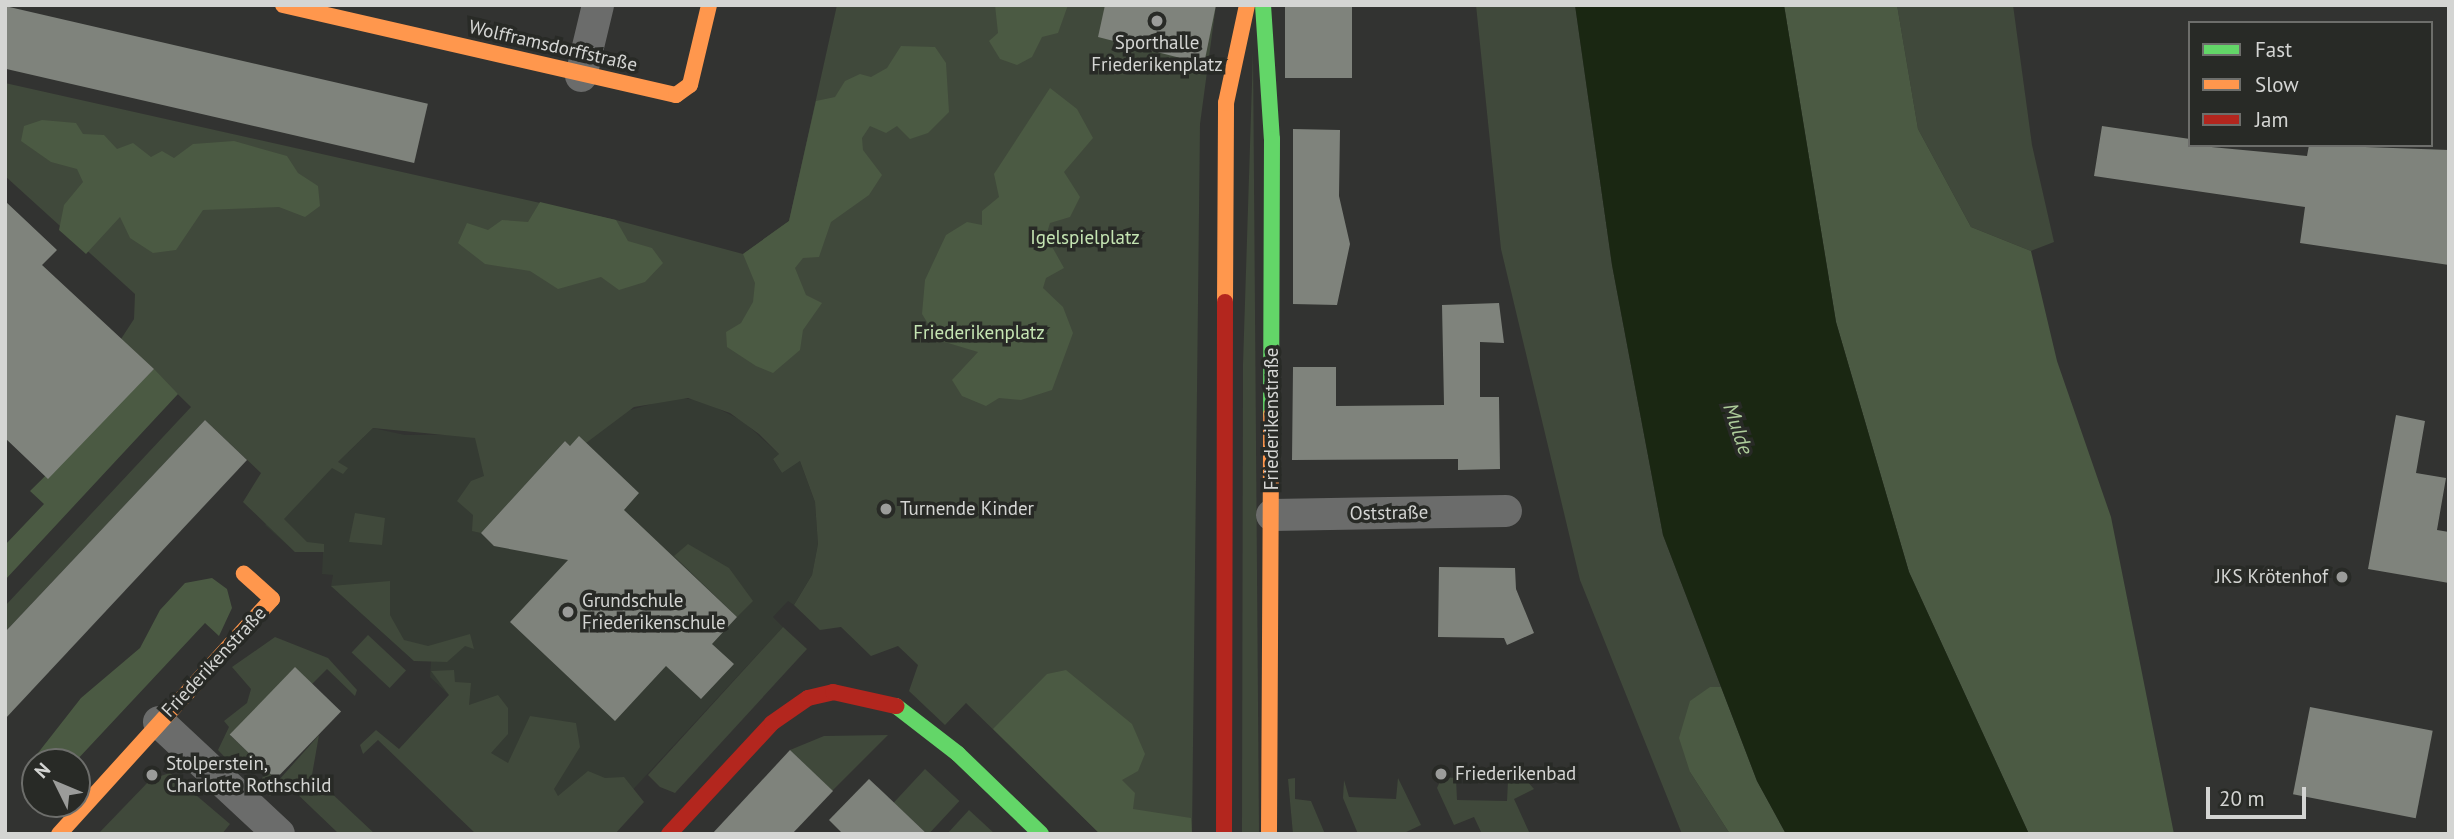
<!DOCTYPE html>
<html>
<head>
<meta charset="utf-8">
<style>
	body { margin:0 }
	#map { position:relative; width:2454px; height:839px; overflow:hidden; background:#323331; font-family:"PT Sans",sans-serif }
	div>[style] { position:absolute }
	.built>* { inset:0; background:#353b33 }
	.green>* { inset:0; background:#40493b; transform-origin:0 0 }
	.forest>* { inset:0; background:#4b5a43 }
	.water>* { inset:0; background:#1a2712 }
	.building>* { inset:0; background:#7f837c; transform-origin:0 0 }
	.street>* { height:32px; margin:-16px; padding:0 16px; transform-origin:16px; border-radius:16px; background:#6b6c6b }
	.fast>* { height:16px; margin:-8px; padding:0 8px; transform-origin:8px; border-radius:8px; background:#63d668 }
	.slow>* { height:16px; margin:-8px; padding:0 8px; transform-origin:8px; border-radius:8px; background:#ff974d }
	.jam>* { height:16px; margin:-8px; padding:0 8px; transform-origin:8px; border-radius:8px; background:#b3261e }
	.dots>* { width:19px; height:19px; translate:-50% -50%; box-sizing:border-box; border:4px solid #282a26; border-radius:50% }
	span { translate:-50% -50%; white-space:nowrap; text-align:center; line-height:1.15; -webkit-text-stroke:7px #282a26; paint-order:stroke }
	.poi-label { font-size:19px; color:#d4d5d3 }
	.left { translate:0 -50%; text-align:left }
	.right { translate:-100% -50%; text-align:right }
	.street-label { font-size:19px; color:#d4d5d3 }
	.park-label { font-size:19px; color:#c5e5b3 }
	.water-label { font-size:21px; color:#adcc9a; font-style:italic }
	.frame { position:absolute; inset:0; border:7px solid #d4d5d3; pointer-events:none }
	.legend { position:absolute; left:2188px; top:21px; width:245px; height:126px; box-sizing:border-box; background:#282a26; border:2px solid #6d6e6b; margin:0; padding:9px 12px; list-style:none; font-size:21px; color:#d4d5d3 }
	.legend li { display:flex; align-items:center; gap:14px; height:35px }
	.legend b { width:35px; border:2px solid #6d6e6b }
	.north { position:absolute; left:21px; top:748px; width:70px; height:70px; box-sizing:border-box; background:#282a26; border:2px solid #6d6e6b; border-radius:50%; rotate:313deg; font-size:19px; font-weight:700; line-height:28px; text-align:center; color:#d4d5d3 }
	.north::after { content:''; display:block; margin:auto; width:24px; height:32px; background:#9b9c9a; clip-path:polygon(50% 0,100% 100%,50% 72%,0 100%) }
	.scale { position:absolute; left:2206px; top:787px; width:100px; height:32px; box-sizing:border-box; border:4px solid #d4d5d3; border-top:0; padding-left:9px; font-size:21px; line-height:24px; white-space:nowrap; color:#d4d5d3; -webkit-text-stroke:5px #282a26; paint-order:stroke }
</style>
</head>
<body>
<div id="map">
	<div class="built">
		<i style="clip-path:polygon(675px 397px,703px 401px,743px 421px,779px 454px,773px 459px,782px 473px,800px 461px,815px 502px,818px 544px,812px 575px,794px 605px,788px 601px,773px 617px,783px 627px,592px 834px,520px 834px,412px 735px,449px 695px,430px 677px,431px 661px,414px 661px,331px 586px,333px 575px,322px 574px,323px 552px,295px 552px,265px 525px,330px 458px,338px 462px,373px 428px,405px 435px,557px 434px,586px 442px,620px 413px)"></i>
	</div>
	<div class="green">
		<i style="clip-path:polygon(837px 5px,1216px 5px,1200px 124px,1192px 834px,1100px 834px,966px 703px,945px 725px,909px 691px,918px 665px,898px 646px,871px 656px,841px 627px,820px 630px,794px 605px,812px 575px,818px 544px,815px 502px,800px 461px,782px 473px,773px 459px,779px 454px,759px 434px,730px 413px,688px 398px,634px 407px,586px 443px,579px 437px,570px 446px,565px 441px,481px 533px,472px 531px,473px 515px,457px 501px,471px 481px,484px 476px,475px 438px,373px 428px,338px 462px,348px 468px,343px 474px,332px 468px,284px 519px,307px 542px,324px 544px,324px 552px,295px 552px,243px 502px,261px 473px,205px 420px,5px 632px,5px 606px,191px 407px,121px 339px,134px 319px,135px 294px,5px 176px,5px 83px,616px 220px,743px 254px,789px 221px)"></i>
		<i style="clip-path:polygon(1476px 5px,1575px 5px,1612px 265px,1663px 535px,1721px 687px,1710px 687px,1690px 772px,1730px 834px,1682px 834px,1580px 580px,1501px 249px)"></i>
		<i style="clip-path:polygon(1897px 5px,2013px 5px,2032px 145px,2054px 242px,2031px 251px,1971px 227px,1918px 129px)"></i>
		<i style="clip-path:polygon(1253px 52px,1259px 834px,1242px 834px,1243px 365px)"></i>
		<i style="clip-path:polygon(355px 513px,385px 518px,382px 545px,349px 542px)"></i>
		<i style="clip-path:polygon(688px 544px,729px 568px,753px 601px,737px 617px,674px 556px)"></i>
		<i style="clip-path:polygon(390px 581px,390px 615px,404px 640px,428px 646px,470px 634px,474px 649px,465px 646px,447px 662px,414px 661px,331px 586px)"></i>
		<i style="clip-path:polygon(783px 627px,807px 649px,675px 793px,660px 787px,648px 775px)"></i>
		<i style="left:368px;top:635px;width:52px;height:24px;rotate:43deg"></i>
		<i style="clip-path:polygon(275px 637px,328px 658px,357px 690px,355px 696px,327px 669px,312px 684px,295px 668px,231px 736px,255px 759px,236px 769px,218px 750px,229px 727px,224px 721px,247px 703px,251px 689px,232px 667px)"></i>
		<i style="clip-path:polygon(454px 670px,455px 682px,471px 683px,469px 705px,498px 695px,508px 708px,508px 734px,491px 753px,508px 763px,530px 716px,576px 723px,580px 747px,554px 789px,558px 796px,588px 771px,605px 778px,624px 777px,644px 802px,615px 834px,476px 834px,378px 740px,363px 754px,360px 745px,376px 730px,399px 749px,449px 695px,431px 671px)"></i>
		<i style="clip-path:polygon(319px 735px,312px 775px,375px 834px,339px 834px,291px 788px,270px 796px,259px 785px,266px 770px,278px 781px)"></i>
		<i style="clip-path:polygon(888px 735px,832px 791px,790px 750px,824px 736px)"></i>
		<i style="left:925px;top:769px;width:47px;height:46px;rotate:43deg"></i>
		<i style="clip-path:polygon(170px 773px,230px 824px,222px 834px,98px 834px,151px 779px)"></i>
		<i style="clip-path:polygon(1442px 777px,1456px 778px,1457px 800px,1507px 801px,1508px 781px,1527px 781px,1534px 789px,1514px 799px,1530px 834px,1482px 834px,1474px 817px,1454px 825px,1437px 788px)"></i>
		<i style="clip-path:polygon(1295px 778px,1295px 799px,1311px 801px,1325px 834px,1293px 834px,1288px 779px)"></i>
		<i style="clip-path:polygon(1398px 778px,1421px 825px,1402px 834px,1358px 834px,1343px 798px,1344px 780px,1349px 797px,1396px 799px)"></i>
		<i style="clip-path:polygon(969px 810px,995px 834px,947px 834px)"></i>
	</div>
	<div class="forest">
		<i style="clip-path:polygon(995px 5px,1068px 5px,1058px 33px,1042px 37px,1032px 57px,1017px 65px,1000px 59px,989px 41px,998px 33px)"></i>
		<i style="clip-path:polygon(1784px 5px,1897px 5px,1918px 129px,1971px 227px,2031px 251px,2057px 361px,2111px 517px,2174px 834px,2029px 834px,1909px 572px,1836px 322px)"></i>
		<i style="clip-path:polygon(901px 46px,935px 47px,946px 63px,949px 112px,928px 133px,910px 139px,897px 126px,886px 133px,870px 126px,862px 138px,863px 150px,882px 175px,869px 195px,831px 222px,819px 257px,803px 258px,795px 268px,806px 295px,822px 303px,803px 330px,800px 350px,773px 373px,756px 366px,727px 347px,726px 332px,741px 323px,753px 302px,755px 283px,743px 254px,789px 221px,816px 101px,835px 97px,845px 81px,860px 74px,871px 77px,887px 68px)"></i>
		<i style="clip-path:polygon(1050px 88px,1077px 109px,1093px 138px,1064px 172px,1080px 197px,1070px 217px,1050px 223px,1046px 236px,1064px 268px,1046px 278px,1043px 288px,1063px 307px,1073px 333px,1052px 390px,1021px 400px,999px 398px,986px 406px,962px 396px,952px 380px,978px 352px,938px 340px,922px 314px,925px 280px,946px 235px,967px 222px,982px 225px,982px 211px,999px 197px,994px 174px)"></i>
		<i style="clip-path:polygon(42px 120px,76px 123px,83px 134px,104px 135px,117px 149px,133px 143px,151px 157px,162px 151px,174px 158px,193px 144px,234px 141px,287px 156px,298px 173px,318px 186px,320px 206px,305px 217px,279px 207px,203px 210px,176px 250px,153px 253px,130px 238px,120px 217px,86px 254px,59px 230px,64px 205px,83px 182px,77px 169px,51px 162px,21px 141px,24px 126px)"></i>
		<i style="clip-path:polygon(540px 202px,616px 220px,628px 241px,652px 248px,663px 263px,645px 282px,619px 290px,601px 277px,558px 289px,530px 271px,485px 264px,458px 243px,467px 223px,488px 230px,502px 220px,528px 222px)"></i>
		<i style="clip-path:polygon(154px 369px,178px 394px,5px 580px,5px 545px,44px 504px,30px 491px)"></i>
		<i style="clip-path:polygon(212px 578px,227px 589px,232px 608px,219px 636px,205px 623px,75px 762px,35px 762px,35px 787px,31px 783px,27px 767px,81px 698px,140px 648px,160px 610px,185px 583px)"></i>
		<i style="clip-path:polygon(1066px 670px,1132px 724px,1145px 754px,1138px 771px,1122px 780px,1135px 793px,1133px 809px,1191px 818px,1192px 834px,1100px 834px,993px 729px,1047px 674px)"></i>
		<i style="clip-path:polygon(1710px 687px,1721px 687px,1757px 781px,1786px 834px,1730px 834px,1690px 772px,1679px 738px,1690px 701px)"></i>
	</div>
	<div class="water">
		<i style="clip-path:polygon(1575px 5px,1784px 5px,1836px 322px,1909px 572px,2029px 834px,1786px 834px,1757px 781px,1663px 535px,1612px 265px)"></i>
	</div>
	<div class="building">
		<i style="clip-path:polygon(1105px 5px,1216px 5px,1204px 64px,1098px 37px)"></i>
		<i style="left:1285px;top:5px;width:67px;height:73px"></i>
		<i style="left:5px;top:6px;width:434px;height:61px;rotate:13deg"></i>
		<i style="clip-path:polygon(2102px 126px,2190px 139px,2190px 145px,2307px 156px,2309px 145px,2449px 150px,2449px 265px,2300px 243px,2305px 207px,2094px 176px)"></i>
		<i style="clip-path:polygon(1293px 129px,1340px 130px,1339px 196px,1350px 244px,1337px 305px,1293px 304px)"></i>
		<i style="clip-path:polygon(5px 201px,57px 250px,42px 265px,154px 369px,48px 479px,5px 438px)"></i>
		<i style="clip-path:polygon(1499px 303px,1504px 343px,1480px 342px,1480px 397px,1499px 397px,1500px 469px,1458px 470px,1458px 459px,1292px 460px,1293px 367px,1336px 367px,1336px 406px,1444px 405px,1442px 305px)"></i>
		<i style="clip-path:polygon(2396px 415px,2425px 421px,2416px 473px,2446px 478px,2437px 530px,2449px 532px,2449px 583px,2368px 569px)"></i>
		<i style="clip-path:polygon(205px 420px,247px 460px,5px 719px,5px 632px)"></i>
		<i style="clip-path:polygon(579px 436px,639px 493px,624px 510px,737px 617px,712px 644px,734px 664px,701px 699px,666px 666px,615px 721px,510px 622px,568px 560px,494px 546px,481px 533px,565px 441px,570px 446px)"></i>
		<i style="clip-path:polygon(1439px 567px,1515px 568px,1516px 589px,1534px 633px,1507px 645px,1504px 638px,1438px 637px)"></i>
		<i style="left:295px;top:667px;width:64px;height:94px;rotate:44deg"></i>
		<i style="left:2310px;top:707px;width:125px;height:89px;rotate:11deg"></i>
		<i style="clip-path:polygon(790px 750px,833px 791px,792px 834px,712px 834px)"></i>
		<i style="clip-path:polygon(869px 779px,885px 794px,927px 834px,843px 834px,829px 820px)"></i>
	</div>
	<div class="street">
		<i style="left:581px;top:76px;width:73px;rotate:-76.5deg"></i>
		<i style="left:1272px;top:515px;width:234px;rotate:-1deg"></i>
		<i style="left:159px;top:722px;width:164px;rotate:43deg"></i>
	</div>
	<div class="fast">
		<i style="left:1263px;top:5px;width:134px;rotate:86.2deg"></i>
		<i style="left:1272px;top:139px;width:275px;rotate:90.2deg"></i>
		<i style="left:896px;top:706px;width:78px;rotate:37.7deg"></i>
		<i style="left:958px;top:754px;width:115px;rotate:43.9deg"></i>
	</div>
	<div class="slow">
		<i style="left:283px;top:5px;width:403px;rotate:12.9deg"></i>
		<i style="left:676px;top:95px;width:17px;rotate:-36deg"></i>
		<i style="left:690px;top:85px;width:82px;rotate:-76.6deg"></i>
		<i style="left:1225px;top:302px;width:199px;rotate:-89.7deg"></i>
		<i style="left:1226px;top:103px;width:100px;rotate:-77.9deg"></i>
		<i style="left:59px;top:834px;width:317px;rotate:-47.8deg"></i>
		<i style="left:272px;top:599px;width:38px;rotate:-138deg"></i>
		<i style="left:1269px;top:834px;width:420px;rotate:-89.7deg"></i>
	</div>
	<div class="jam">
		<i style="left:669px;top:834px;width:151px;rotate:-47.1deg"></i>
		<i style="left:772px;top:723px;width:44px;rotate:-34.8deg"></i>
		<i style="left:808px;top:698px;width:26px;rotate:-13deg"></i>
		<i style="left:833px;top:692px;width:65px;rotate:12.5deg"></i>
		<i style="left:1224px;top:834px;width:532px;rotate:-89.89deg"></i>
	</div>
	<div class="dots">
		<i style="left:1157px;top:21px;background:#9b9c9a"></i>
		<i style="left:886px;top:509px;background:#9b9c9a"></i>
		<i style="left:2342px;top:577px;background:#9b9c9a"></i>
		<i style="left:568px;top:612px;background:#9b9c9a"></i>
		<i style="left:1441px;top:774px;background:#9b9c9a"></i>
		<i style="left:152px;top:775px;background:#9b9c9a"></i>
	</div>
	<div class="poi-label">
		<span style="left:1157px;top:54px">Sporthalle<br>Friederikenplatz</span>
		<span class="left" style="left:900px;top:509px">Turnende Kinder</span>
		<span class="right" style="left:2328px;top:577px">JKS Krötenhof</span>
		<span class="left" style="left:582px;top:612px">Grundschule<br>Friederikenschule</span>
		<span class="left" style="left:166px;top:775px">Stolperstein,<br>Charlotte Rothschild</span>
		<span class="left" style="left:1455px;top:774px">Friederikenbad</span>
	</div>
	<div class="street-label">
		<span style="left:553px;top:46px;rotate:13deg">Wolfframsdorffstraße</span>
		<span style="left:1272px;top:419px;rotate:-90deg">Friederikenstraße</span>
		<span style="left:1389px;top:513px;rotate:-1deg">Oststraße</span>
		<span style="left:214px;top:662px;rotate:-47deg">Friederikenstraße</span>
	</div>
	<div class="park-label">
		<span style="left:1085px;top:238px">Igelspielplatz</span>
		<span style="left:979px;top:333px">Friederikenplatz</span>
	</div>
	<div class="water-label">
		<span style="left:1738px;top:429px;rotate:71deg">Mulde</span>
	</div>
	<div class="frame"></div>
	<ul class="legend">
	<li><b style="height:9px;background:#63d668"></b>Fast</li>
	<li><b style="height:9px;background:#ff974d"></b>Slow</li>
	<li><b style="height:9px;background:#b3261e"></b>Jam</li>
	</ul>
	<div class="north">N</div>
	<div class="scale">20 m</div>
</div>
</body>
</html>
